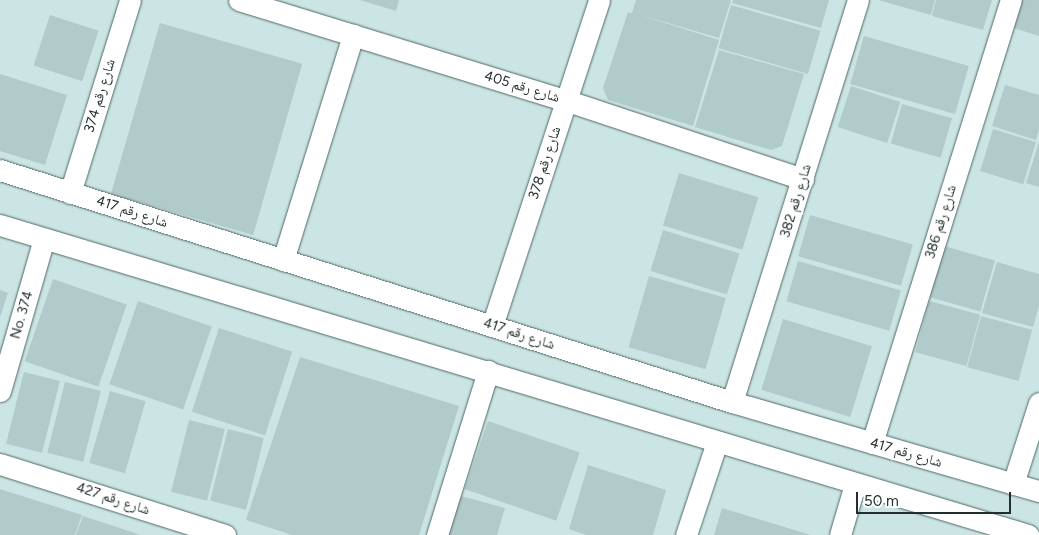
<!DOCTYPE html>
<html>
<head>
<meta charset="utf-8">
<style>
	body { margin:0 }
	#map { position:relative; width:1039px; height:535px; overflow:hidden; background:#cae5e4; font-family:Figtree,"Noto Naskh Arabic",sans-serif }
	div>[style] { position:absolute }
	.building>* { inset:0; background:#b1cbca; transform-origin:0 0 }
	.roads { filter:drop-shadow(0 0 1px #4f6767) drop-shadow(0 0 1px #4f6767) }
	.minor>* { height:21px; margin:-10.5px; padding:0 10.5px; transform-origin:10.5px; border-radius:10.5px; background:#fff }
	span { translate:-50% -50%; white-space:nowrap; text-align:center; line-height:1.15; -webkit-text-stroke:4px #fff; paint-order:stroke }
	.street-label { font-size:14px; color:#232e2e }
	.scale { position:absolute; left:856px; top:492px; width:155px; height:22px; box-sizing:border-box; border:2px solid #232e2e; border-top:0; padding-left:6px; font-size:15px; line-height:18px; white-space:nowrap; color:#232e2e; -webkit-text-stroke:4px #fff; paint-order:stroke }
</style>
</head>
<body>
<div id="map">
	<div class="building">
		<i style="clip-path:polygon(360px 0,399px 0,396px 11px)"></i>
		<i style="clip-path:polygon(636px 0,731px 0,719px 38px,637px 14px,719px 40px,693px 126px,608px 100px,603px 88px,628px 12px,632px 13px)"></i>
		<i style="clip-path:polygon(733px 0,829px 0,821px 28px,732px 3px)"></i>
		<i style="clip-path:polygon(878px 0,935px 0,931px 15px)"></i>
		<i style="clip-path:polygon(936px 0,992px 0,983px 30px,932px 16px)"></i>
		<i style="clip-path:polygon(1022px 0,1039px 0,1039px 36px,1014px 28px)"></i>
		<i style="left:731px;top:5px;width:93px;height:45px;rotate:16deg"></i>
		<i style="left:50px;top:15px;width:51px;height:53px;rotate:18deg"></i>
		<i style="left:160px;top:23px;width:148px;height:178px;rotate:16deg"></i>
		<i style="left:864px;top:36px;width:109px;height:50px;rotate:16deg"></i>
		<i style="clip-path:polygon(719px 50px,804px 74px,782px 146px,771px 150px,695px 127px)"></i>
		<i style="clip-path:polygon(0 74px,67px 95px,45px 165px,0 151px)"></i>
		<i style="clip-path:polygon(1005px 85px,1039px 95px,1039px 129px,1036px 140px,992px 126px)"></i>
		<i style="left:851px;top:86px;width:52px;height:43px;rotate:18deg"></i>
		<i style="left:902px;top:104px;width:52px;height:41px;rotate:16deg"></i>
		<i style="left:993px;top:129px;width:45px;height:44px;rotate:17deg"></i>
		<i style="clip-path:polygon(1039px 142px,1039px 187px,1026px 183px)"></i>
		<i style="left:679px;top:173px;width:83px;height:55px;rotate:17deg"></i>
		<i style="left:810px;top:215px;width:107px;height:43px;rotate:16deg"></i>
		<i style="left:663px;top:230px;width:80px;height:43px;rotate:17deg"></i>
		<i style="left:944px;top:246px;width:53px;height:53px;rotate:16deg"></i>
		<i style="left:798px;top:261px;width:107px;height:42px;rotate:16deg"></i>
		<i style="clip-path:polygon(997px 262px,1039px 274px,1039px 306px,1033px 327px,982px 313px)"></i>
		<i style="left:649px;top:276px;width:80px;height:74px;rotate:16deg"></i>
		<i style="left:53px;top:279px;width:78px;height:87px;rotate:19deg"></i>
		<i style="clip-path:polygon(0 290px,8px 293px,0 317px)"></i>
		<i style="left:138px;top:301px;width:78px;height:88px;rotate:19deg"></i>
		<i style="left:929px;top:301px;width:53px;height:53px;rotate:15deg"></i>
		<i style="left:981px;top:316px;width:53px;height:53px;rotate:15deg"></i>
		<i style="left:783px;top:319px;width:93px;height:74px;rotate:17deg"></i>
		<i style="left:219px;top:328px;width:77px;height:88px;rotate:18deg"></i>
		<i style="clip-path:polygon(300px 357px,459px 406px,419px 535px,292px 535px,246px 520px)"></i>
		<i style="left:24px;top:372px;width:37px;height:74px;rotate:14deg"></i>
		<i style="left:65px;top:382px;width:37px;height:73px;rotate:14deg"></i>
		<i style="left:110px;top:391px;width:37px;height:75px;rotate:16deg"></i>
		<i style="left:189px;top:420px;width:37px;height:74px;rotate:14deg"></i>
		<i style="left:488px;top:421px;width:97px;height:72px;rotate:19deg"></i>
		<i style="left:228px;top:429px;width:37px;height:74px;rotate:14deg"></i>
		<i style="clip-path:polygon(588px 465px,666px 490px,653px 535px,586px 535px,569px 529px)"></i>
		<i style="clip-path:polygon(0 489px,82px 515px,75px 535px,0 535px)"></i>
		<i style="clip-path:polygon(461px 496px,505px 508px,497px 535px,448px 535px)"></i>
		<i style="clip-path:polygon(722px 508px,811px 535px,714px 535px)"></i>
		<i style="clip-path:polygon(83px 516px,141px 535px,76px 535px)"></i>
	</div>
	<div class="roads">
		<div class="minor">
			<i style="left:239px;top:0;width:341px;rotate:17.1deg"></i>
			<i style="left:565px;top:100px;width:251px;rotate:18.4deg"></i>
			<i style="left:0;top:170px;width:768px;rotate:17.59deg"></i>
			<i style="left:732px;top:402px;width:320px;rotate:16.2deg"></i>
			<i style="left:70px;top:193px;width:202px;rotate:-72.7deg"></i>
			<i style="left:0;top:225px;width:1074px;rotate:16.78deg"></i>
			<i style="left:283px;top:260px;width:236px;rotate:-72.7deg"></i>
			<i style="left:492px;top:326px;width:343px;rotate:-71.8deg"></i>
			<i style="left:0;top:391px;width:158px;rotate:-73.9deg"></i>
			<i style="left:732px;top:402px;width:421px;rotate:-72.6deg"></i>
			<i style="left:872px;top:443px;width:464px;rotate:-72.6deg"></i>
			<i style="left:0;top:464px;width:236px;rotate:17.5deg"></i>
			<i style="left:1013px;top:484px;width:85px;rotate:-72.2deg"></i>
			<i style="left:437px;top:535px;width:172px;rotate:-72.7deg"></i>
			<i style="left:686px;top:535px;width:98px;rotate:-71.6deg"></i>
			<i style="left:840px;top:535px;width:53px;rotate:-73.6deg"></i>
		</div>
	</div>
	<div class="street-label">
		<span style="left:522px;top:87px;rotate:17deg">شارع رقم 405</span>
		<span style="left:100px;top:96px;rotate:-73deg">شارع رقم 374</span>
		<span style="left:545px;top:163px;rotate:-72deg">شارع رقم 378</span>
		<span style="left:796px;top:201px;rotate:-73deg">شارع رقم 382</span>
		<span style="left:132px;top:212px;rotate:18deg">شارع رقم 417</span>
		<span style="left:941px;top:222px;rotate:-73deg">شارع رقم 386</span>
		<span style="left:22px;top:315px;rotate:-74deg">No. 374</span>
		<span style="left:519px;top:334px;rotate:18deg">شارع رقم 417</span>
		<span style="left:906px;top:453px;rotate:16deg">شارع رقم 417</span>
		<span style="left:113px;top:499px;rotate:18deg">شارع رقم 427</span>
	</div>
	<div class="scale">50 m</div>
</div>
</body>
</html>
